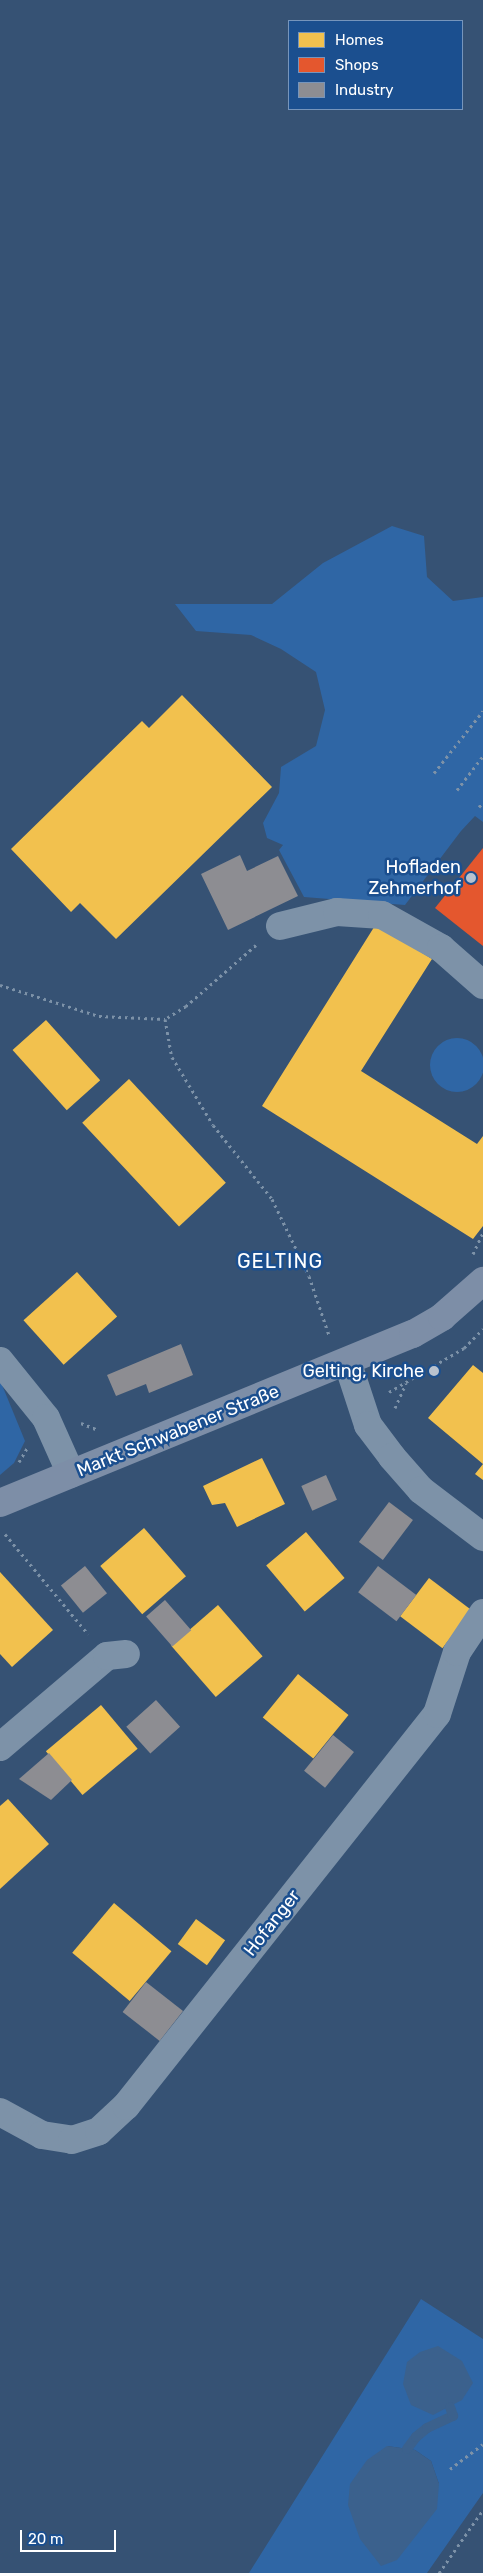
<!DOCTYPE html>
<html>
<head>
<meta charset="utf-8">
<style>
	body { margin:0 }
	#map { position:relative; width:483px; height:2573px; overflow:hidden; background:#365274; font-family:Rubik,sans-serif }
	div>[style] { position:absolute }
	.green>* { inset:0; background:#2f66a5 }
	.round { border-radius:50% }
	.water>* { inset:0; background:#3b618d }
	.homes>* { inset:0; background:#f2c14e; transform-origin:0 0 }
	.shops>* { inset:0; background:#e4572e }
	.industry>* { inset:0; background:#8d8d92; transform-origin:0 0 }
	.stream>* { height:10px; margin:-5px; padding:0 5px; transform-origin:5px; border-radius:5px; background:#3b618d }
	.path>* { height:3px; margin-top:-1.5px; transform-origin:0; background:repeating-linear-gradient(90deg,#7d92a8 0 2.5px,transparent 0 6.5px) }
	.minor>* { height:28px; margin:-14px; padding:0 14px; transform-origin:14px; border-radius:14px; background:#7d92a8 }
	.major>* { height:28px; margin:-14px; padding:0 14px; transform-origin:14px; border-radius:14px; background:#7d8ea7 }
	.dots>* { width:14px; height:14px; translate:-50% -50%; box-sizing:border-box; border:2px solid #1b4f8f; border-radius:50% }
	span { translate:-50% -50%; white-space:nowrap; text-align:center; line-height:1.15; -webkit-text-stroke:5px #1b4f8f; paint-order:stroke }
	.poi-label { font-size:18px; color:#fff }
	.right { translate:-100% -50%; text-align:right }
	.street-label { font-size:18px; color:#fff }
	.quarter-label { font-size:20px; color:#fff; letter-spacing:1px }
	.legend { position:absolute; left:288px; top:20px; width:175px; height:90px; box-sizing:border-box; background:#1b4f8f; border:1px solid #7695bc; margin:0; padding:6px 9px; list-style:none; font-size:15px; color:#fff }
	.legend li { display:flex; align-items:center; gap:10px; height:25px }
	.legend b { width:25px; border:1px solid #7695bc }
	.scale { position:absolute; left:20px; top:2530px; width:96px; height:22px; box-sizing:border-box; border:2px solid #fff; border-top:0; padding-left:6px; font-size:15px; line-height:18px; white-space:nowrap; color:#fff; -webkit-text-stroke:4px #1b4f8f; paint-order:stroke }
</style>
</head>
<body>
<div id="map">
	<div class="green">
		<i style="clip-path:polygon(392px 526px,424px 536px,427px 577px,453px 601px,483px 597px,483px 822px,475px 816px,461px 831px,405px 905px,304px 897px,279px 850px,283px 845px,267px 838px,263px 823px,279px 793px,281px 767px,316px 746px,325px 710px,316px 672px,281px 649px,251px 635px,196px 631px,175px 604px,272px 604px,323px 563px)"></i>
		<i class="round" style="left:430px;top:1038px;width:54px;height:54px"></i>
		<i style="clip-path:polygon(0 1380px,25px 1441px,14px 1463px,0 1475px)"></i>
		<i style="clip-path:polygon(evenodd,421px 2299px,483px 2339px,483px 2493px,427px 2573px,249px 2573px,421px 2299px,387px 2446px,415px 2450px,431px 2461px,439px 2484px,387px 2446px)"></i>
	</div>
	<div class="water">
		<i style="clip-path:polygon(438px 2346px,462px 2361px,473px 2383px,462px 2400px,433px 2415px,411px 2405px,403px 2384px,407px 2362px,420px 2352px)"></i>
		<i style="clip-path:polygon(387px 2446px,415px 2450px,431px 2461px,439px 2484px,437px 2509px,397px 2560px,381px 2566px,360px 2539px,348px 2505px,350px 2484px,367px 2460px)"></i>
	</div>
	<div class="homes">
		<i style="clip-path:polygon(182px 695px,272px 787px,116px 939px,80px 903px,71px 912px,11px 849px,142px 721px,149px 728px)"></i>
		<i style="clip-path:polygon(376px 924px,432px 959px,361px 1071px,477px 1144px,483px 1136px,483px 1226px,473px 1239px,262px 1106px)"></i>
		<i style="left:46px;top:1020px;width:81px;height:45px;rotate:48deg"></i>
		<i style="left:129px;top:1079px;width:142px;height:64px;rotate:47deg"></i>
		<i style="left:77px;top:1272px;width:60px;height:72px;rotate:48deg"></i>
		<i style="clip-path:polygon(473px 1365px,483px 1373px,483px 1480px,475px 1474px,483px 1464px,428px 1418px)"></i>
		<i style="clip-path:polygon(262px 1458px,285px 1504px,237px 1527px,225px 1503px,212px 1505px,203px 1486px)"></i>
		<i style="left:144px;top:1528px;width:64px;height:58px;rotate:49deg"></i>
		<i style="left:306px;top:1532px;width:60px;height:52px;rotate:50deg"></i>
		<i style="clip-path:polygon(0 1572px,53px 1630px,12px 1667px,0 1654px)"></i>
		<i style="left:429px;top:1578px;width:53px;height:48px;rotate:37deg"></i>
		<i style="left:218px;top:1605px;width:68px;height:62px;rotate:49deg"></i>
		<i style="left:298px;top:1674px;width:65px;height:56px;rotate:39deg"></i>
		<i style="left:101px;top:1705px;width:57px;height:72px;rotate:50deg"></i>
		<i style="clip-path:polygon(8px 1799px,49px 1844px,0 1889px,0 1806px)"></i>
		<i style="left:114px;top:1903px;width:75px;height:65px;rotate:40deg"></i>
		<i style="left:196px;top:1919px;width:36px;height:31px;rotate:36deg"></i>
	</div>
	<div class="shops">
		<i style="clip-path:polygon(483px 848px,483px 946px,435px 908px)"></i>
	</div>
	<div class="industry">
		<i style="clip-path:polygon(240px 855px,247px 871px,278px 856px,298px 896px,228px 930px,201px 874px)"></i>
		<i style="clip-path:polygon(181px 1344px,193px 1375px,149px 1393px,146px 1384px,116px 1396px,107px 1375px)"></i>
		<i style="left:326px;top:1475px;width:27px;height:27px;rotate:66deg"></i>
		<i style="left:389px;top:1502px;width:30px;height:50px;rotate:37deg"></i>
		<i style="left:85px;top:1566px;width:35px;height:31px;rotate:51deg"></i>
		<i style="left:378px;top:1566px;width:48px;height:33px;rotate:37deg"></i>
		<i style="left:165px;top:1600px;width:40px;height:25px;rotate:49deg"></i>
		<i style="left:156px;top:1700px;width:36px;height:40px;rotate:48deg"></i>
		<i style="left:333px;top:1735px;width:27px;height:46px;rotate:39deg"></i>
		<i style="clip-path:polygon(49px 1753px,72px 1780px,51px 1800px,19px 1779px)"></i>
		<i style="left:146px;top:1982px;width:47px;height:38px;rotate:38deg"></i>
	</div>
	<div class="stream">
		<i style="left:407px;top:2449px;width:15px;rotate:-53deg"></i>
		<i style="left:416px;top:2437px;width:14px;rotate:-39deg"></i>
		<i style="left:427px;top:2428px;width:29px;rotate:-25deg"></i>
		<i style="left:453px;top:2416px;width:9px;rotate:-108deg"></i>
	</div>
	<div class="path">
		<i style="left:434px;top:773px;width:79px;rotate:-51.7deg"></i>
		<i style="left:457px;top:790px;width:43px;rotate:-52.6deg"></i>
		<i style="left:479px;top:807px;width:6px;rotate:-51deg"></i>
		<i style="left:256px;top:945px;width:93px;rotate:138.9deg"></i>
		<i style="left:186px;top:1006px;width:25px;rotate:148deg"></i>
		<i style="left:165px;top:1019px;width:39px;rotate:80deg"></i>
		<i style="left:172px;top:1057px;width:79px;rotate:58.9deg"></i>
		<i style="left:213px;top:1125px;width:95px;rotate:51.4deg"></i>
		<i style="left:272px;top:1199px;width:85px;rotate:64.3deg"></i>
		<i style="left:309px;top:1276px;width:62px;rotate:71.3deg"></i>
		<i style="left:0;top:985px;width:104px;rotate:17.4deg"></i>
		<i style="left:99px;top:1016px;width:66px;rotate:2.6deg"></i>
		<i style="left:473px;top:1254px;width:23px;rotate:-65deg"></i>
		<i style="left:389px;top:1392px;width:87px;rotate:-30.4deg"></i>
		<i style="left:464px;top:1348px;width:27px;rotate:-45deg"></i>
		<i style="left:395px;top:1408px;width:27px;rotate:-66deg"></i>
		<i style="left:81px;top:1423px;width:16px;rotate:22deg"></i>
		<i style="left:19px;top:1462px;width:16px;rotate:-60deg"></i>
		<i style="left:5px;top:1534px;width:130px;rotate:50.3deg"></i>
		<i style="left:450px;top:2469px;width:41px;rotate:-37.1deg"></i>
		<i style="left:439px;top:2573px;width:77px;rotate:-55.1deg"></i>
	</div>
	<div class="minor">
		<i style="left:280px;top:926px;width:59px;rotate:-13.8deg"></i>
		<i style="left:337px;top:912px;width:45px;rotate:3.8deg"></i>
		<i style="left:382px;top:915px;width:68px;rotate:29.2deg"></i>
		<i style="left:441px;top:948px;width:56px;rotate:41.4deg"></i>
		<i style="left:0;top:1361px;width:73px;rotate:51.1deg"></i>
		<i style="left:46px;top:1418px;width:61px;rotate:65.9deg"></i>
		<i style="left:348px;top:1364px;width:64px;rotate:71.8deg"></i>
		<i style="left:368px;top:1425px;width:40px;rotate:53deg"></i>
		<i style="left:392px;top:1457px;width:44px;rotate:48.7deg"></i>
		<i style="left:421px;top:1490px;width:78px;rotate:37.2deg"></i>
		<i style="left:0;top:1747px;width:140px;rotate:-40.4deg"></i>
		<i style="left:107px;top:1656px;width:19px;rotate:-6deg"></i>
		<i style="left:0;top:2112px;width:48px;rotate:28.7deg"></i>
		<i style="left:42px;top:2135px;width:30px;rotate:9deg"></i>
		<i style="left:72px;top:2140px;width:28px;rotate:-18deg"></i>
		<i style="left:99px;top:2131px;width:37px;rotate:-43deg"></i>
		<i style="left:126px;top:2106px;width:500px;rotate:-51.57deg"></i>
		<i style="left:437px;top:1714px;width:65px;rotate:-72.1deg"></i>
		<i style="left:457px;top:1652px;width:47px;rotate:-56.3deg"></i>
	</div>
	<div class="major">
		<i style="left:0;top:1503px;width:446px;rotate:-22.3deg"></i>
		<i style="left:413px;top:1334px;width:34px;rotate:-30deg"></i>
		<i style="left:442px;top:1317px;width:55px;rotate:-41.3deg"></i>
	</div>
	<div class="dots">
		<i style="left:471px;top:878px;background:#b9c2ce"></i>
		<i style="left:434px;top:1371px;background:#b9c2ce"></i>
	</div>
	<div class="poi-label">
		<span class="right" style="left:461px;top:878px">Hofladen<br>Zehmerhof</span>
		<span class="right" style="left:424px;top:1371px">Gelting, Kirche</span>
	</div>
	<div class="street-label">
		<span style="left:178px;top:1431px;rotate:-22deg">Markt Schwabener Straße</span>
		<span style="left:272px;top:1923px;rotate:-52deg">Hofanger</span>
	</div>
	<div class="quarter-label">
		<span style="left:280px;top:1261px">GELTING</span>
	</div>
	<ul class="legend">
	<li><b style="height:14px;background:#f2c14e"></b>Homes</li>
	<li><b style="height:14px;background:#e4572e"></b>Shops</li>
	<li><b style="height:14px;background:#8d8d92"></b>Industry</li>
	</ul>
	<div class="scale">20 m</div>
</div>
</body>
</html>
